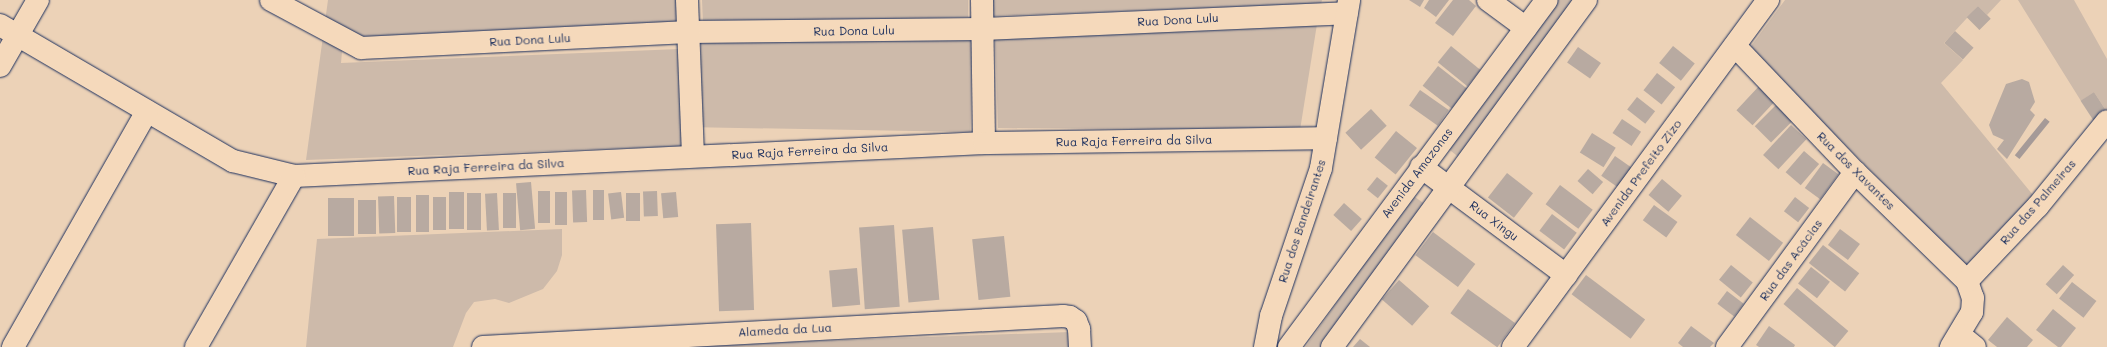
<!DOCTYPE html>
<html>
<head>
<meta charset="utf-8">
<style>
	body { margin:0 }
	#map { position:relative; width:2107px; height:347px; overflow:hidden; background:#ecd2b7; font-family:Mali,sans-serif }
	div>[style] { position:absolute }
	.green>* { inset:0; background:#cdbaaa; transform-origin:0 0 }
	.water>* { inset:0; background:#a59a98; transform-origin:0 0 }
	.building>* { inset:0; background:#b8aaa1; transform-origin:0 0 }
	.roads { filter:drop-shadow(0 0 1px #1b2f5e) drop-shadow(0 0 1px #1b2f5e) }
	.minor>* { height:22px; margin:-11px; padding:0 11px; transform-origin:11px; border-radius:11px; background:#f5d9bb }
	.major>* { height:22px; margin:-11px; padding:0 11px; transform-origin:11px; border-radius:11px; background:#f5d9bb }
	span { translate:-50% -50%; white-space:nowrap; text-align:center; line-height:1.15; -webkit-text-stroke:3.5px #f5d9bb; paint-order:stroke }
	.street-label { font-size:12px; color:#1b2f5e }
</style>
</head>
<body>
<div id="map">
	<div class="green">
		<i style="clip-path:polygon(328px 0,677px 0,677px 29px,343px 40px,341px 63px,679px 49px,683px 146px,306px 160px)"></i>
		<i style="clip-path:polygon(702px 0,968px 0,968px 17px,703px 24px)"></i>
		<i style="clip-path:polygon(991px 0,1322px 0,1321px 4px,992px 16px)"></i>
		<i style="clip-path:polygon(1554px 0,1576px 0,1461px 159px,1446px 147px)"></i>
		<i style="clip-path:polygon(1785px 0,2001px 0,1987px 15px,1978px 6px,1944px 43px,1963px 60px,1941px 83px,2037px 200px,1970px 270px,1749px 49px)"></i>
		<i style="clip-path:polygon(2018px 0,2074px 0,2107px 59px,2107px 112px,2094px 92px,2081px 101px)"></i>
		<i style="clip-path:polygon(1317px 24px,1300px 130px,998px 128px,995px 36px)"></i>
		<i style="left:972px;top:36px;width:96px;height:271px;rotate:91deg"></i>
		<i style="left:1412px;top:195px;width:16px;height:189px;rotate:35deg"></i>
		<i style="clip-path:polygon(562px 229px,562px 255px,557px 271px,543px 289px,509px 303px,495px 299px,474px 302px,466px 313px,453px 347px,306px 347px,317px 239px)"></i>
		<i style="clip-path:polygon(1070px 332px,1071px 347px,647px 347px)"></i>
	</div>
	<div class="water">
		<i style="left:2045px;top:118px;width:6px;height:48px;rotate:39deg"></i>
	</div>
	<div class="building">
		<i style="clip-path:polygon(1409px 0,1424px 0,1420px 7px)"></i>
		<i style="clip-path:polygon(1429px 0,1449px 0,1436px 17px,1424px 8px)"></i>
		<i style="clip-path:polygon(1453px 0,1469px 0,1476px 6px,1453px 36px,1435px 23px)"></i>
		<i style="left:1978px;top:6px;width:18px;height:16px;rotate:45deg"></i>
		<i style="left:1955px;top:31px;width:25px;height:16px;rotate:42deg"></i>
		<i style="left:1451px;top:46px;width:38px;height:21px;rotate:39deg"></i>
		<i style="left:1673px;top:46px;width:28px;height:22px;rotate:39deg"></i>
		<i style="left:1578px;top:47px;width:28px;height:19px;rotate:35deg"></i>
		<i style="left:1438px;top:66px;width:37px;height:25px;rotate:38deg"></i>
		<i style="left:1657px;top:73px;width:23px;height:22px;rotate:38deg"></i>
		<i style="clip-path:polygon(2022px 79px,2029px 82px,2035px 102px,2030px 110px,2035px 115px,2007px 159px,1997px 149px,2004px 140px,1993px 135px,1989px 125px,2006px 84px)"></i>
		<i style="left:1761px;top:84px;width:22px;height:36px;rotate:43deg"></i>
		<i style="left:1420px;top:90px;width:35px;height:19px;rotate:35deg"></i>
		<i style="left:2094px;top:92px;width:24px;height:16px;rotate:57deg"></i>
		<i style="left:1637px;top:97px;width:23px;height:16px;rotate:38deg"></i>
		<i style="left:1776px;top:105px;width:23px;height:30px;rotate:45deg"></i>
		<i style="left:1371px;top:109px;width:23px;height:35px;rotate:47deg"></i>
		<i style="left:1622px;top:119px;width:23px;height:17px;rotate:34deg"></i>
		<i style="left:1791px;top:125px;width:21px;height:41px;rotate:43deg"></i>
		<i style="left:1396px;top:131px;width:27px;height:34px;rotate:39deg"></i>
		<i style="left:1592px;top:133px;width:28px;height:23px;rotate:32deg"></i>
		<i style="left:1804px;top:151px;width:20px;height:28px;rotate:41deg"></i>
		<i style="left:1615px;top:156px;width:21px;height:24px;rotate:35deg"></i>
		<i style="left:1823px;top:163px;width:19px;height:31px;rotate:36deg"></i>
		<i style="left:1588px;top:169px;width:20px;height:16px;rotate:41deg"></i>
		<i style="left:1507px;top:173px;width:33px;height:31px;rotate:38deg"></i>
		<i style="left:1377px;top:177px;width:14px;height:16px;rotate:39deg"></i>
		<i style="left:1662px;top:179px;width:26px;height:21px;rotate:40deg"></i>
		<i style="left:531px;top:182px;width:47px;height:15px;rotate:85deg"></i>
		<i style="left:1560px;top:185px;width:41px;height:24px;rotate:37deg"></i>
		<i style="left:586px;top:190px;width:32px;height:14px;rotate:88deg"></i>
		<i style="left:593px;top:190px;width:11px;height:30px"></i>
		<i style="left:538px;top:191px;width:12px;height:32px"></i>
		<i style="left:657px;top:191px;width:25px;height:14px;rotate:88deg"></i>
		<i style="left:449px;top:192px;width:15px;height:37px"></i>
		<i style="left:555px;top:192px;width:12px;height:33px"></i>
		<i style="left:621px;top:192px;width:26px;height:13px;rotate:83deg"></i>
		<i style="left:676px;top:192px;width:25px;height:15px;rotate:85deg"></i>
		<i style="left:467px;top:193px;width:14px;height:37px"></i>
		<i style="left:497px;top:193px;width:37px;height:12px;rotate:87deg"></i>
		<i style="left:503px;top:193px;width:13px;height:35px"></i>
		<i style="left:626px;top:193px;width:14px;height:28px"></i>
		<i style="left:416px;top:195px;width:13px;height:37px"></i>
		<i style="left:394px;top:196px;width:37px;height:16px;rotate:88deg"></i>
		<i style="left:397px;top:197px;width:14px;height:35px"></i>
		<i style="left:433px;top:197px;width:13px;height:33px"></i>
		<i style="left:1795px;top:197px;width:18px;height:18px;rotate:38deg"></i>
		<i style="left:328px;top:198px;width:26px;height:38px"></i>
		<i style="left:358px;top:200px;width:18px;height:34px"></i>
		<i style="left:1344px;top:203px;width:24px;height:16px;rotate:42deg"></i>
		<i style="left:1654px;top:205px;width:29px;height:19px;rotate:36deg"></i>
		<i style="left:1552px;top:214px;width:31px;height:21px;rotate:37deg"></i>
		<i style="left:1750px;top:217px;width:42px;height:23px;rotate:38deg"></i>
		<i style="left:751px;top:223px;width:87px;height:35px;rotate:88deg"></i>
		<i style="left:894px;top:225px;width:82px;height:35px;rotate:86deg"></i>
		<i style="left:933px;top:227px;width:73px;height:31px;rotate:85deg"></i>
		<i style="left:1840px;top:229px;width:25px;height:20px;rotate:37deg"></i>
		<i style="left:1433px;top:232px;width:53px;height:29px;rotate:37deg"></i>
		<i style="left:1004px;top:236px;width:61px;height:32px;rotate:84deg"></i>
		<i style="left:1823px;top:245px;width:46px;height:23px;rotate:38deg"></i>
		<i style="left:1731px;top:265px;width:28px;height:19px;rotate:39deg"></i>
		<i style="left:2063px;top:265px;width:15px;height:26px;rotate:42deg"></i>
		<i style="left:1811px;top:267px;width:24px;height:21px;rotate:38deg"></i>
		<i style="left:857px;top:268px;width:37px;height:28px;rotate:85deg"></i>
		<i style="left:1586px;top:275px;width:74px;height:24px;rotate:37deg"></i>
		<i style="left:1399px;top:280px;width:40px;height:26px;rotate:41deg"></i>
		<i style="left:2072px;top:282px;width:31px;height:21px;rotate:38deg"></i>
		<i style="left:1797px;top:288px;width:67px;height:21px;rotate:40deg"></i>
		<i style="left:1468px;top:289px;width:58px;height:30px;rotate:36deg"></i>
		<i style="left:1727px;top:291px;width:21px;height:16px;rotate:37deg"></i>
		<i style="clip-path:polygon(2053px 309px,2076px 328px,2061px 347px,2058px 347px,2036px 330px)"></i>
		<i style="clip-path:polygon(2007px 317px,2033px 340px,2027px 347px,1997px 347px,1988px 340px)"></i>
		<i style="clip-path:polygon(1691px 326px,1714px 343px,1710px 347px,1683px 347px,1678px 343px)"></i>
		<i style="clip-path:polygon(1769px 326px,1795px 345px,1794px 347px,1759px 347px,1756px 345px)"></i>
		<i style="clip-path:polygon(1360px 339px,1370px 347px,1353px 347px)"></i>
	</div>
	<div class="roads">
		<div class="minor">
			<i style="left:271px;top:0;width:102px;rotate:28.1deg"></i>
			<i style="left:361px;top:48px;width:328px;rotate:-2.8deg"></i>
			<i style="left:689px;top:32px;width:294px;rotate:-0.6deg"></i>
			<i style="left:983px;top:29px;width:364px;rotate:-2.5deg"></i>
			<i style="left:687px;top:0;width:156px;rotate:87.8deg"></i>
			<i style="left:982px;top:0;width:143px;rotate:89.2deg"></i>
			<i style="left:1488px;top:0;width:47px;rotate:36.4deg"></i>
			<i style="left:0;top:25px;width:270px;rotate:30.3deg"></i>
			<i style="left:233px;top:161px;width:63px;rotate:13.8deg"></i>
			<i style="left:294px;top:176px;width:691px;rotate:-2.74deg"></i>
			<i style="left:984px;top:143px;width:342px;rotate:-0.8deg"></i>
			<i style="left:1735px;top:46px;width:174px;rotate:46.4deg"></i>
			<i style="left:1855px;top:172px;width:156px;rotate:44.2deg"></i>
			<i style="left:1967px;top:281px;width:18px;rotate:71deg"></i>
			<i style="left:1973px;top:298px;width:14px;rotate:94deg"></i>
			<i style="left:1972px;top:312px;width:41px;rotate:121deg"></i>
			<i style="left:0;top:66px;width:76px;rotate:-60.1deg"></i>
			<i style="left:1421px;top:167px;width:181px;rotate:36.7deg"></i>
			<i style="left:1967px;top:281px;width:103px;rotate:-46.6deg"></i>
			<i style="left:2038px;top:206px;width:109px;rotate:-50.9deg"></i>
			<i style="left:1960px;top:335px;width:19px;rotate:39deg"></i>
			<i style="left:13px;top:347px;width:271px;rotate:-60.4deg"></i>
			<i style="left:196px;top:347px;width:197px;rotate:-60.2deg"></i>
			<i style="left:483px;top:347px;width:581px;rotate:-3.06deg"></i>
			<i style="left:1063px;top:316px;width:7px;rotate:8deg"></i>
			<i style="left:1070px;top:317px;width:7px;rotate:34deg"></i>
			<i style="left:1076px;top:321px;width:9px;rotate:69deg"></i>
			<i style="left:1079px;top:329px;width:18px;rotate:87deg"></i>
			<i style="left:1265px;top:347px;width:32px;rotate:-79deg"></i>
			<i style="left:1271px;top:316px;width:156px;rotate:-71.3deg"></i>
			<i style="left:1321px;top:168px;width:170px;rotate:-80.5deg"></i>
			<i style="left:1332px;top:347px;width:430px;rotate:-53.8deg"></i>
			<i style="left:1727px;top:347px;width:217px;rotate:-53.8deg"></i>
		</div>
		<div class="major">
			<i style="left:1289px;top:347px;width:432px;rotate:-53.4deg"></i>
			<i style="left:1513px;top:347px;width:431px;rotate:-53.7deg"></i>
		</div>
	</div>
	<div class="street-label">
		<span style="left:1178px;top:20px;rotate:-3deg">Rua Dona Lulu</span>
		<span style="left:854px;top:31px;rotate:-1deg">Rua Dona Lulu</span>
		<span style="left:530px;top:40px;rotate:-3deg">Rua Dona Lulu</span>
		<span style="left:1134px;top:141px;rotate:-1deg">Rua Raja Ferreira da Silva</span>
		<span style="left:810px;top:151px;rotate:-3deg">Rua Raja Ferreira da Silva</span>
		<span style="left:486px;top:167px;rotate:-3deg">Rua Raja Ferreira da Silva</span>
		<span style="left:1856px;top:171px;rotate:45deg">Rua dos Xavantes</span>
		<span style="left:1417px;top:173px;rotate:-53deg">Avenida Amazonas</span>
		<span style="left:1641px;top:173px;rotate:-54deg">Avenida Prefeito Zizo</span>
		<span style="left:2038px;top:202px;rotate:-49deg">Rua das Palmeiras</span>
		<span style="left:1302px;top:221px;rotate:-72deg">Rua dos Bandeirantes</span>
		<span style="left:1494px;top:221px;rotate:37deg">Rua Xingu</span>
		<span style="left:1791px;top:260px;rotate:-54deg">Rua das Acácias</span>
		<span style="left:785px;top:330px;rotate:-3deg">Alameda da Lua</span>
	</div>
</div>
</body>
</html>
